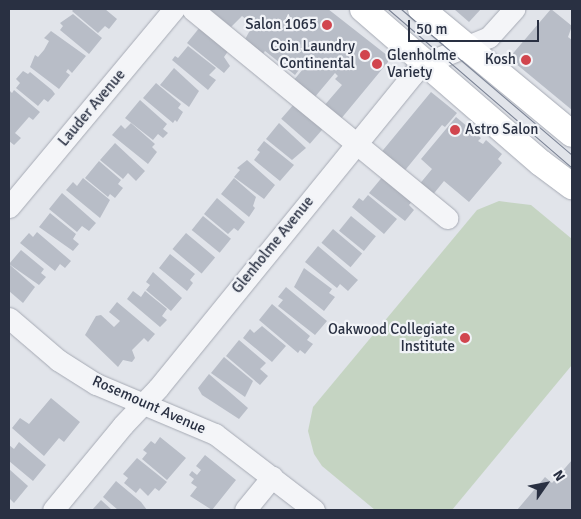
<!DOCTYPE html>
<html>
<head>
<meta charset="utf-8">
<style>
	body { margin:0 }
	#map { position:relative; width:581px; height:519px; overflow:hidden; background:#e1e4ea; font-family:Signika,sans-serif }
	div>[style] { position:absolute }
	.green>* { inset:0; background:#c5d4c2 }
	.building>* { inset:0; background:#b8bdc7; transform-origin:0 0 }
	.roads { filter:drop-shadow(0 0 1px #a6aab4) drop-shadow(0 0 1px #a6aab4) }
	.minor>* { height:21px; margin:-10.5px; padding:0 10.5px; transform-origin:10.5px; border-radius:10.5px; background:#f4f5f8 }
	.major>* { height:26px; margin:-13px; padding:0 13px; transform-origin:13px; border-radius:13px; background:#fff }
	.tram>* { height:1px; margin:-0.5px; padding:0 0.5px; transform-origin:0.5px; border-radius:0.5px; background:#7a8294 }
	.dots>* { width:14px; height:14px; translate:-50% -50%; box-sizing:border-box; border:2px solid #f1f3f7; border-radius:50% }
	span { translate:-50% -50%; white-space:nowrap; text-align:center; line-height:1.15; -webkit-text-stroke:4.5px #f1f3f7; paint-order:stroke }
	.poi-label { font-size:15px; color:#293042 }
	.right { translate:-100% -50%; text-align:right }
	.left { translate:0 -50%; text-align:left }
	.street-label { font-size:15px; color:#293042 }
	.frame { position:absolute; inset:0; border:10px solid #293042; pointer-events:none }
	.north { position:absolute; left:521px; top:459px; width:50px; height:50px; -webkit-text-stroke:4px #f1f3f7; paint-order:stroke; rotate:57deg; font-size:14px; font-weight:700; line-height:20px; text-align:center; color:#293042 }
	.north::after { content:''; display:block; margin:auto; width:18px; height:22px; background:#293042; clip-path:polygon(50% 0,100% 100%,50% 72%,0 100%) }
	.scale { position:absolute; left:408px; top:20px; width:131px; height:22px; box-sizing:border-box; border:2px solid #293042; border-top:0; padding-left:6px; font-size:15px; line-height:18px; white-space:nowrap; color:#293042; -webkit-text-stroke:4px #f1f3f7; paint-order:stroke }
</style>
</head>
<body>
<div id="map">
	<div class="green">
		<i style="clip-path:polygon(499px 201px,531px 205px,572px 239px,572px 365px,452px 510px,375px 510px,322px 466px,314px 454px,308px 431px,313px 407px,477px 210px)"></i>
	</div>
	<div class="building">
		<i style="clip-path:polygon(74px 9px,105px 9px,117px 19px,109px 29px,105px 26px,98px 33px,72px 11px)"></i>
		<i style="clip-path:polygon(209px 9px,328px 9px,388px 56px,388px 62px,340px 120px,323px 107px,342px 85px,335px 79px,338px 76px,335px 73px,314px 98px,293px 81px,314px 56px,311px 54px,295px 75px,265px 51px,262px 55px,244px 41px,253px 25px,242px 16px,231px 27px)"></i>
		<i style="clip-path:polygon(454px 9px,481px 9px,469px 22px)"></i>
		<i style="clip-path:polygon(551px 9px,572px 26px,568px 37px,572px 40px,572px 110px,509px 58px)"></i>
		<i style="clip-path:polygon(73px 14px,102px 38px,89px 54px,60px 30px,63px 26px,60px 23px)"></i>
		<i style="clip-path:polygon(200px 27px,229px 50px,224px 57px,230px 66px,224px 73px,187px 43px)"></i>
		<i style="clip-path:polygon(51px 31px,86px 56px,72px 73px,68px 69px,66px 72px,70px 75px,59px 89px,30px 67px,35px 55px,38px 57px,44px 50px,49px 41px,44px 38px)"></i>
		<i style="clip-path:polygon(188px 46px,216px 68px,209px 75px,216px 80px,208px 90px,172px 60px,175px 56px,178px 58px)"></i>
		<i style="clip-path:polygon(174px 68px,199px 91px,189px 107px,160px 85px)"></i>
		<i style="clip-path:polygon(23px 71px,28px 74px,30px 72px,52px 90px,55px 94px,48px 102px,44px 99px,38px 106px,16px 88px,20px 83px,16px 79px)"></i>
		<i style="clip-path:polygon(156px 83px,181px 104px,178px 108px,183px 112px,177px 122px,175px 120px,173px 123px,143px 98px)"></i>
		<i style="clip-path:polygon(9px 90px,12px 93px,14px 90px,40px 112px,33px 120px,29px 117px,15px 133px,21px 138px,14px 145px,9px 141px)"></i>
		<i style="clip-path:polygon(431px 92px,457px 113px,445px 127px,442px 125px,402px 174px,379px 155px)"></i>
		<i style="clip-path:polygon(140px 100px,167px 124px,163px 129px,168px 133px,163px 138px,158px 134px,153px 140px,125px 118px)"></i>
		<i style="left:295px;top:103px;width:38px;height:21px;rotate:41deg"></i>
		<i style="clip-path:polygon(456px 117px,481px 138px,478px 141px,483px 144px,486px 140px,502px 154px,498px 159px,502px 163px,469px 202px,444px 181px,431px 197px,418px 186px,432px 169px,421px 159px)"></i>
		<i style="clip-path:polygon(131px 123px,155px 144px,152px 147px,157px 152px,148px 164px,112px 135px,121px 125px,125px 129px)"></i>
		<i style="clip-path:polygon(279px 123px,306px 148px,292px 160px,266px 139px)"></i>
		<i style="clip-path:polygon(264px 141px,294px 165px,280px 181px,254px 160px,260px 152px,257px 150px)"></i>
		<i style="clip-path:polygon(115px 143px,145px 171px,136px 181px,128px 173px,123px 179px,100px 160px)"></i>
		<i style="clip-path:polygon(247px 160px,275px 185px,264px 199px,234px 177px,240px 170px,237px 168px)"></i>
		<i style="clip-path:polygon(99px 161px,121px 180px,118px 184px,123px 188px,115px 198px,110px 194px,108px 197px,85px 178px)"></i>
		<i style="clip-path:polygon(384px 175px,413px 200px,409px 205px,414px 210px,405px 221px,369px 193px)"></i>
		<i style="clip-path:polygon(83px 178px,110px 200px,100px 218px,66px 190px,73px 182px,77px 186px)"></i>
		<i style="clip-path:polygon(234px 178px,256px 197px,253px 206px,255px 208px,249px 217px,221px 194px)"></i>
		<i style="clip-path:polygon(62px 193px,96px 223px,89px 231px,82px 226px,77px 232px,49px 209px)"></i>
		<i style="clip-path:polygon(368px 195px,397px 219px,384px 234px,352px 207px,359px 198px,363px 201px)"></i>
		<i style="clip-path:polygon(217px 198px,245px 222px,238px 231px,234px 228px,228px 234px,204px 214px)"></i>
		<i style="clip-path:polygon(50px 213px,76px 234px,73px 239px,79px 244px,73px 251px,39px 227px)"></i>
		<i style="left:203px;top:216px;width:36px;height:18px;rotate:39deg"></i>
		<i style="left:351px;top:216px;width:32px;height:19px;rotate:39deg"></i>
		<i style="left:333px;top:229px;width:38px;height:18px;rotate:40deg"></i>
		<i style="clip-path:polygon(37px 232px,71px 261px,65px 268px,60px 264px,55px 271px,20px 243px,29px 233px,33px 237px)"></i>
		<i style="left:186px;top:233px;width:38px;height:21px;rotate:40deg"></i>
		<i style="clip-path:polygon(318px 246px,358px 280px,348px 291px,340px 284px,337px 288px,305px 262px)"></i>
		<i style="clip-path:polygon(21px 250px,44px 269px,41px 273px,46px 277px,39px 285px,9px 264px)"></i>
		<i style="clip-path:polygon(170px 254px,195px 274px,190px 280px,193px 283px,187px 291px,159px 268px)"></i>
		<i style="clip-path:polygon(9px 264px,35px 287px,23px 303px,9px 291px)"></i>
		<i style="clip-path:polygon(304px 268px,332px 289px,329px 293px,335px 297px,324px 311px,294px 287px)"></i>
		<i style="clip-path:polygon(153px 272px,182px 298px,171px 311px,146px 290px,150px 285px,146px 282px)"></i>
		<i style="clip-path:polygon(286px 287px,327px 321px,315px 335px,278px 306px,283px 300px,278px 297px)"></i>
		<i style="clip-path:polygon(133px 291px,141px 297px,145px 291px,167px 309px,162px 316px,167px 320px,160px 327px,127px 299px)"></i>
		<i style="clip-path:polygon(117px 302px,155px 334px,148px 342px,144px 338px,132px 350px,135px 358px,132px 362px,123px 360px,118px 367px,85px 335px,96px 316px,101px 315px,114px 327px,120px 321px,109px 312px)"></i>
		<i style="clip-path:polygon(272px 304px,310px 336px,307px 340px,313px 344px,305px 354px,300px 350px,298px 353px,259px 320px)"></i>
		<i style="clip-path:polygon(262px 326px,286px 346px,272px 362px,243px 338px,250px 329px,254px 333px)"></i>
		<i style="clip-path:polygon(239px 340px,266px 363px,260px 369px,268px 376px,260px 385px,226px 356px)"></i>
		<i style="clip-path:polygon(224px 357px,253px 381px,245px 397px,211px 373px)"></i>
		<i style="clip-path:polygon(209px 374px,248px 408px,239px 419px,202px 395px,198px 388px)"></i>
		<i style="clip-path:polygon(51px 398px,80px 422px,64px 442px,59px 438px,44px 456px,12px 428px,20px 418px,29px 424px)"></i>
		<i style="clip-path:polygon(160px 437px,186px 458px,167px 480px,142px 459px,147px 453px,143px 450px,151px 441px,155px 444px)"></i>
		<i style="clip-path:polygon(19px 442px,46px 465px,33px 481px,9px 461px,9px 445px,14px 449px)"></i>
		<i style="clip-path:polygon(205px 455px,236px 480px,212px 510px,190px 496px,197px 487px,191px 483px,194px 479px,189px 475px,192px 471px,197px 475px,201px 470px,196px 466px)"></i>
		<i style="clip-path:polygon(137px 458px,167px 482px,159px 491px,155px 488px,148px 496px,140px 488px,136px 493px,124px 483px,128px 478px,123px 474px)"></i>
		<i style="clip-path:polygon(572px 460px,572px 510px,517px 510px,545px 477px,552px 483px)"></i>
		<i style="clip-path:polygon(9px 469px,28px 486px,14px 503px,9px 498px)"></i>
		<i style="clip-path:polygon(116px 481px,141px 502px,147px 510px,118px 510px,103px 497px)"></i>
		<i style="clip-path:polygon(101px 500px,112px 510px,92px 510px)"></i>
	</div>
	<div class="roads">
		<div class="minor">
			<i style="left:192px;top:9px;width:330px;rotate:39.3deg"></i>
			<i style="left:9px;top:207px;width:258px;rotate:-50.2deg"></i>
			<i style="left:9px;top:318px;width:65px;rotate:40.6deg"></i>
			<i style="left:58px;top:360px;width:45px;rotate:32.3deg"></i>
			<i style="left:96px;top:384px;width:129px;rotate:22.8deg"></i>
			<i style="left:215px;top:434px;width:125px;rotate:37.5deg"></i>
			<i style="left:53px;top:510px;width:110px;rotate:-50.5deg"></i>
			<i style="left:123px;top:425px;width:51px;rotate:-46.6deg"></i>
			<i style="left:158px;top:388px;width:403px;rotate:-50.9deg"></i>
			<i style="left:412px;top:75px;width:18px;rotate:-41deg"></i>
			<i style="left:426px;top:63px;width:68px;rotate:-22.4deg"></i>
			<i style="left:489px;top:37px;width:38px;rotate:-48deg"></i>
			<i style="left:245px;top:510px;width:43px;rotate:-50.7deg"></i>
		</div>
		<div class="major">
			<i style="left:363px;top:9px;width:235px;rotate:40.9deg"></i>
			<i style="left:541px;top:163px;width:39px;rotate:37deg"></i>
			<i style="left:421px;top:9px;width:196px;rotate:39.6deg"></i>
		</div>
	</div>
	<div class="tram">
		<i style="left:388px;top:9px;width:243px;rotate:40.8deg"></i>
		<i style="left:401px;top:9px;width:225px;rotate:40.5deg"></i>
	</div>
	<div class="dots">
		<i style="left:327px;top:25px;background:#d1454e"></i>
		<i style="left:365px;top:55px;background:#d1454e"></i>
		<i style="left:526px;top:60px;background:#d1454e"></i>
		<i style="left:377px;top:64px;background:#d1454e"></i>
		<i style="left:455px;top:130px;background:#d1454e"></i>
		<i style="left:465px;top:338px;background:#d1454e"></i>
	</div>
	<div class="poi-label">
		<span class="right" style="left:317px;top:25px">Salon 1065</span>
		<span class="right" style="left:355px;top:55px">Coin Laundry<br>Continental</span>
		<span class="left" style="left:387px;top:64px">Glenholme<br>Variety</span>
		<span class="right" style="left:516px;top:60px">Kosh</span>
		<span class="left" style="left:465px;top:130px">Astro Salon</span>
		<span class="right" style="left:455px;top:338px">Oakwood Collegiate<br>Institute</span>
	</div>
	<div class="street-label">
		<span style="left:92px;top:108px;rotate:-50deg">Lauder Avenue</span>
		<span style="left:273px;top:245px;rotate:-51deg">Glenholme Avenue</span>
		<span style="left:149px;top:405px;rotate:24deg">Rosemount Avenue</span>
	</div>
	<div class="frame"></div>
	<div class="north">N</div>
	<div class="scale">50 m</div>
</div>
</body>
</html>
